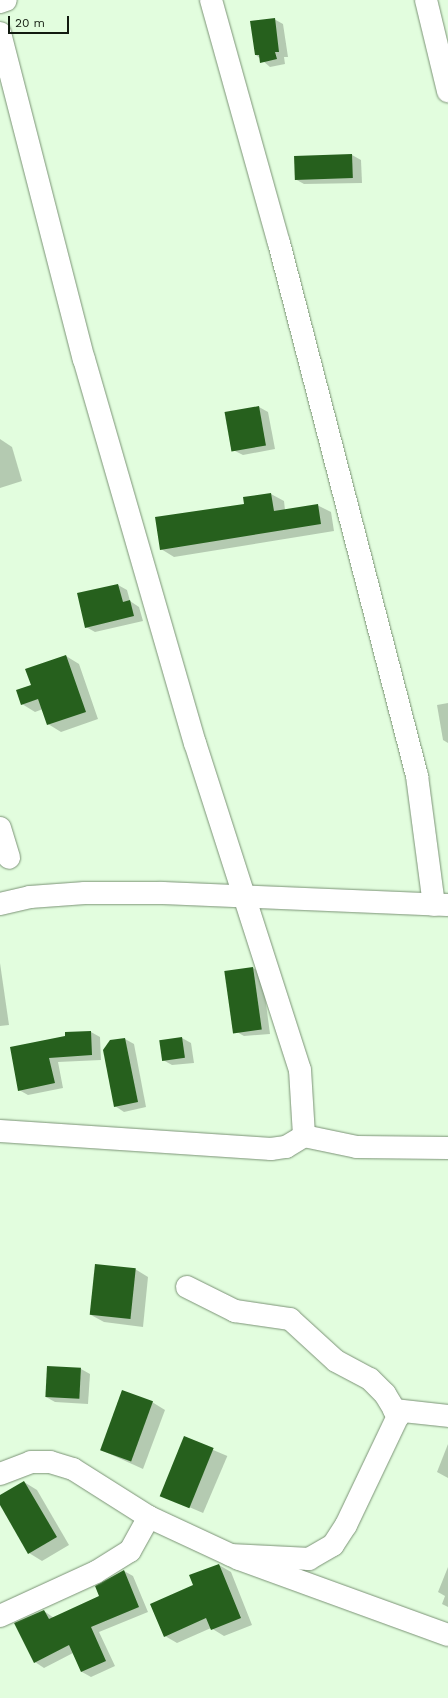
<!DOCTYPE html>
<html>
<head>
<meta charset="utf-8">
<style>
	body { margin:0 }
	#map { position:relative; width:448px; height:1698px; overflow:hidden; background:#e2fdde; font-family:"Work Sans",sans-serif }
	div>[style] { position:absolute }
	.shadow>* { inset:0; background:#0003; transform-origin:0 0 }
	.building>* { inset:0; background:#26601d; transform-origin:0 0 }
	.roads { filter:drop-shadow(0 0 1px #7b9376) drop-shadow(0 0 1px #7b9376) }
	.minor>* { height:22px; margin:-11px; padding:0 11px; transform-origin:11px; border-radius:11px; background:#fff }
	.tertiary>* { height:22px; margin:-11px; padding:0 11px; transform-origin:11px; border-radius:11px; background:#fff }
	span { translate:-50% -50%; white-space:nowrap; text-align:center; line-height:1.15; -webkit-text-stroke:4px #e2fdde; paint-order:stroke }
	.scale { position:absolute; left:8px; top:16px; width:61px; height:18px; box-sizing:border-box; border:2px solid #121b10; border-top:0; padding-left:5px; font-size:12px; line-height:14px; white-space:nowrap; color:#121b10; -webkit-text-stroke:3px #e2fdde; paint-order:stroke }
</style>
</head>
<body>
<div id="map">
	<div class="shadow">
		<i style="clip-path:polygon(274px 19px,283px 24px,288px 57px,284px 57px,285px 64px,270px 67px,256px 55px)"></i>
		<i style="clip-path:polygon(352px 155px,361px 160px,362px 183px,304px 184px,295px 179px,295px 157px)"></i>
		<i style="clip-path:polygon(259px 407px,268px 412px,275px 449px,243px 455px,233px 450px)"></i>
		<i style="clip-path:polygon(0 439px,12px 447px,22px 481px,0 488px)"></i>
		<i style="clip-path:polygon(271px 494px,284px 501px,285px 510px,317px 505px,331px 512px,334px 531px,174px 557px,161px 549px)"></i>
		<i style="clip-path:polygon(118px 585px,127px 590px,130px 601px,139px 607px,143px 621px,95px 632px,86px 627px)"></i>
		<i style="clip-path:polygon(66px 656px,79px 664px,98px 719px,61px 732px,48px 724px,43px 709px,35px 712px,22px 704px,32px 685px)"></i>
		<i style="clip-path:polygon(448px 703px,448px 743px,443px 740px,437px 705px)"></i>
		<i style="clip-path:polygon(0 963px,9px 1025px,0 1026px)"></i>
		<i style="clip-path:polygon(253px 968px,262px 973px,270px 1034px,244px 1036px,235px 1031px)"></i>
		<i style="clip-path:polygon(91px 1032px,100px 1037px,101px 1060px,58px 1062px,63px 1088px,28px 1095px,19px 1090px,11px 1048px)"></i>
		<i style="clip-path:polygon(182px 1038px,191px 1043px,194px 1063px,172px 1065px,163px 1060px,160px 1041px)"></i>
		<i style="clip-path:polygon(125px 1039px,134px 1044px,146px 1107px,124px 1112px,115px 1106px)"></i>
		<i style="clip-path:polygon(135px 1269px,148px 1277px,143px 1327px,104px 1322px,91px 1315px)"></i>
		<i style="clip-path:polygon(81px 1369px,90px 1374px,88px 1404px,55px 1402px,46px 1397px)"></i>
		<i style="clip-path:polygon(152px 1402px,165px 1410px,143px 1469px,101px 1450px)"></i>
		<i style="left:185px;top:1438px;width:46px;height:62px;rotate:23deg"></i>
		<i style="clip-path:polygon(448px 1444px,448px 1478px,437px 1472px)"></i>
		<i style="clip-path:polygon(24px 1482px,37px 1490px,69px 1545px,42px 1561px,29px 1553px,0 1503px,0 1496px)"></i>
		<i style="clip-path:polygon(219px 1565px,231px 1572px,252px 1625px,224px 1636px,211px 1628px,177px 1643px,165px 1636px,194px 1585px,190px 1576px)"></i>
		<i style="clip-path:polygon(448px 1567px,448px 1607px,442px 1604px,445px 1596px,438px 1592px)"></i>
		<i style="clip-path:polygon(124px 1571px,133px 1576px,148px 1612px,99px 1632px,115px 1666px,91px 1677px,82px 1672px,73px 1653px,44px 1668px,35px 1662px,44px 1611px,54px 1618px,100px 1596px)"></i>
	</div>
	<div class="building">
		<i style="clip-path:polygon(275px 18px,279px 52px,275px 52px,277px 59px,260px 63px,259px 55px,255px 55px,250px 21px)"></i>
		<i style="left:352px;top:154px;width:24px;height:58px;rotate:88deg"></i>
		<i style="left:259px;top:406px;width:40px;height:35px;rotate:80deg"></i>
		<i style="clip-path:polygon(271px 493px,274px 511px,318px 504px,321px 524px,160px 550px,155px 517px,244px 504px,243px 497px)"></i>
		<i style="clip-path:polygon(118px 584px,123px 602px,130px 600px,134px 616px,85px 628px,77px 593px)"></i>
		<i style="clip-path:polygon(66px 655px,86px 712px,47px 725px,38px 699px,21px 705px,16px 690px,31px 685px,25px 669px)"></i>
		<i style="left:253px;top:967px;width:63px;height:29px;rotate:82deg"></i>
		<i style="clip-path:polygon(91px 1031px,92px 1055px,49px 1058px,55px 1083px,18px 1091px,10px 1047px,65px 1036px,65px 1032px)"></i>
		<i style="left:182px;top:1037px;width:21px;height:23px;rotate:82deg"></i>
		<i style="clip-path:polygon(125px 1038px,138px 1102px,114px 1107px,103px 1050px,110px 1040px)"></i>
		<i style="left:95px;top:1264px;width:41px;height:51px;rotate:6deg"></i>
		<i style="left:47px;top:1366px;width:34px;height:31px;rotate:3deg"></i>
		<i style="left:122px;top:1390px;width:33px;height:64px;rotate:20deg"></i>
		<i style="left:184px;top:1436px;width:32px;height:65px;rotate:22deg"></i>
		<i style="clip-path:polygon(24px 1481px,57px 1537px,28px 1554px,0 1505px,0 1495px)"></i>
		<i style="clip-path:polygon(219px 1564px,241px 1618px,211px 1630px,206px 1618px,164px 1637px,150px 1604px,193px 1585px,189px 1575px)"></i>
		<i style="clip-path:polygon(124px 1570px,139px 1607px,91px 1627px,106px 1661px,81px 1672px,69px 1645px,34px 1663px,14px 1623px,44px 1610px,49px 1619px,99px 1596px,95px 1586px)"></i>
	</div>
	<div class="roads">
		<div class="minor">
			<i style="left:211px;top:0;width:252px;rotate:74.4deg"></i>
			<i style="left:279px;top:243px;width:551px;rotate:75.48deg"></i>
			<i style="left:417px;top:776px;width:130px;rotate:82.5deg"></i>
			<i style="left:426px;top:0;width:94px;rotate:76.4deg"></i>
			<i style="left:0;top:33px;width:337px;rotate:75.6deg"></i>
			<i style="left:84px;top:359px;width:400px;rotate:73.9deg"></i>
			<i style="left:195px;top:743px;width:343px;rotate:72.2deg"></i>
			<i style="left:300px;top:1070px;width:66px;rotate:86.5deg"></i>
			<i style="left:304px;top:1136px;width:54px;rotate:11.7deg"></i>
			<i style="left:357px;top:1147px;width:91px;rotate:0.6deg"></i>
			<i style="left:0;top:828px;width:31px;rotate:73deg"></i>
			<i style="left:0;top:904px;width:31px;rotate:-13deg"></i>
			<i style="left:30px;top:897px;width:55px;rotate:-4.2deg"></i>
			<i style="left:85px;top:893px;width:77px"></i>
			<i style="left:162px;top:893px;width:286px;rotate:2.4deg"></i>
			<i style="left:0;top:1131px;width:272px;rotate:3.8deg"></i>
			<i style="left:271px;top:1149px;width:15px;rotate:-8deg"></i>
			<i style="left:286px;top:1147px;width:21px;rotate:-31deg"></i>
			<i style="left:187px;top:1287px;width:54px;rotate:26.6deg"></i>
			<i style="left:235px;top:1311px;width:56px;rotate:8.3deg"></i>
			<i style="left:290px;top:1319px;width:62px;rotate:42.4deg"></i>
			<i style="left:336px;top:1361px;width:38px;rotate:28deg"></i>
			<i style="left:370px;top:1379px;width:21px;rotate:45deg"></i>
			<i style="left:385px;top:1394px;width:26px;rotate:59deg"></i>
			<i style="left:398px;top:1416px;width:121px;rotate:115.5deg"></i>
			<i style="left:346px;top:1525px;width:24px;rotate:123deg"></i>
			<i style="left:333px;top:1545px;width:28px;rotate:150deg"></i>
			<i style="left:309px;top:1559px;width:78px;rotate:-177.1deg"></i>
			<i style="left:394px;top:1410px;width:54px;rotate:6.3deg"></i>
			<i style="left:0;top:1474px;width:33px;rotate:-21deg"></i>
			<i style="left:31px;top:1462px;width:19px"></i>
			<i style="left:50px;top:1462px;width:24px;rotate:17deg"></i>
			<i style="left:73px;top:1469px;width:90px;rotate:32.3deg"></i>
			<i style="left:149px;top:1517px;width:99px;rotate:25deg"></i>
			<i style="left:239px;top:1559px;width:222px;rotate:20deg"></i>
			<i style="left:0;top:1616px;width:106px;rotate:-24.6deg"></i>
			<i style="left:96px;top:1572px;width:40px;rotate:-32deg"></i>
			<i style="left:130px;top:1551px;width:39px;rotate:-61deg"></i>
		</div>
		<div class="tertiary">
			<i style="left:0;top:2px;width:6px;rotate:-18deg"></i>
		</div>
	</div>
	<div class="scale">20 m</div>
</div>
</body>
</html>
